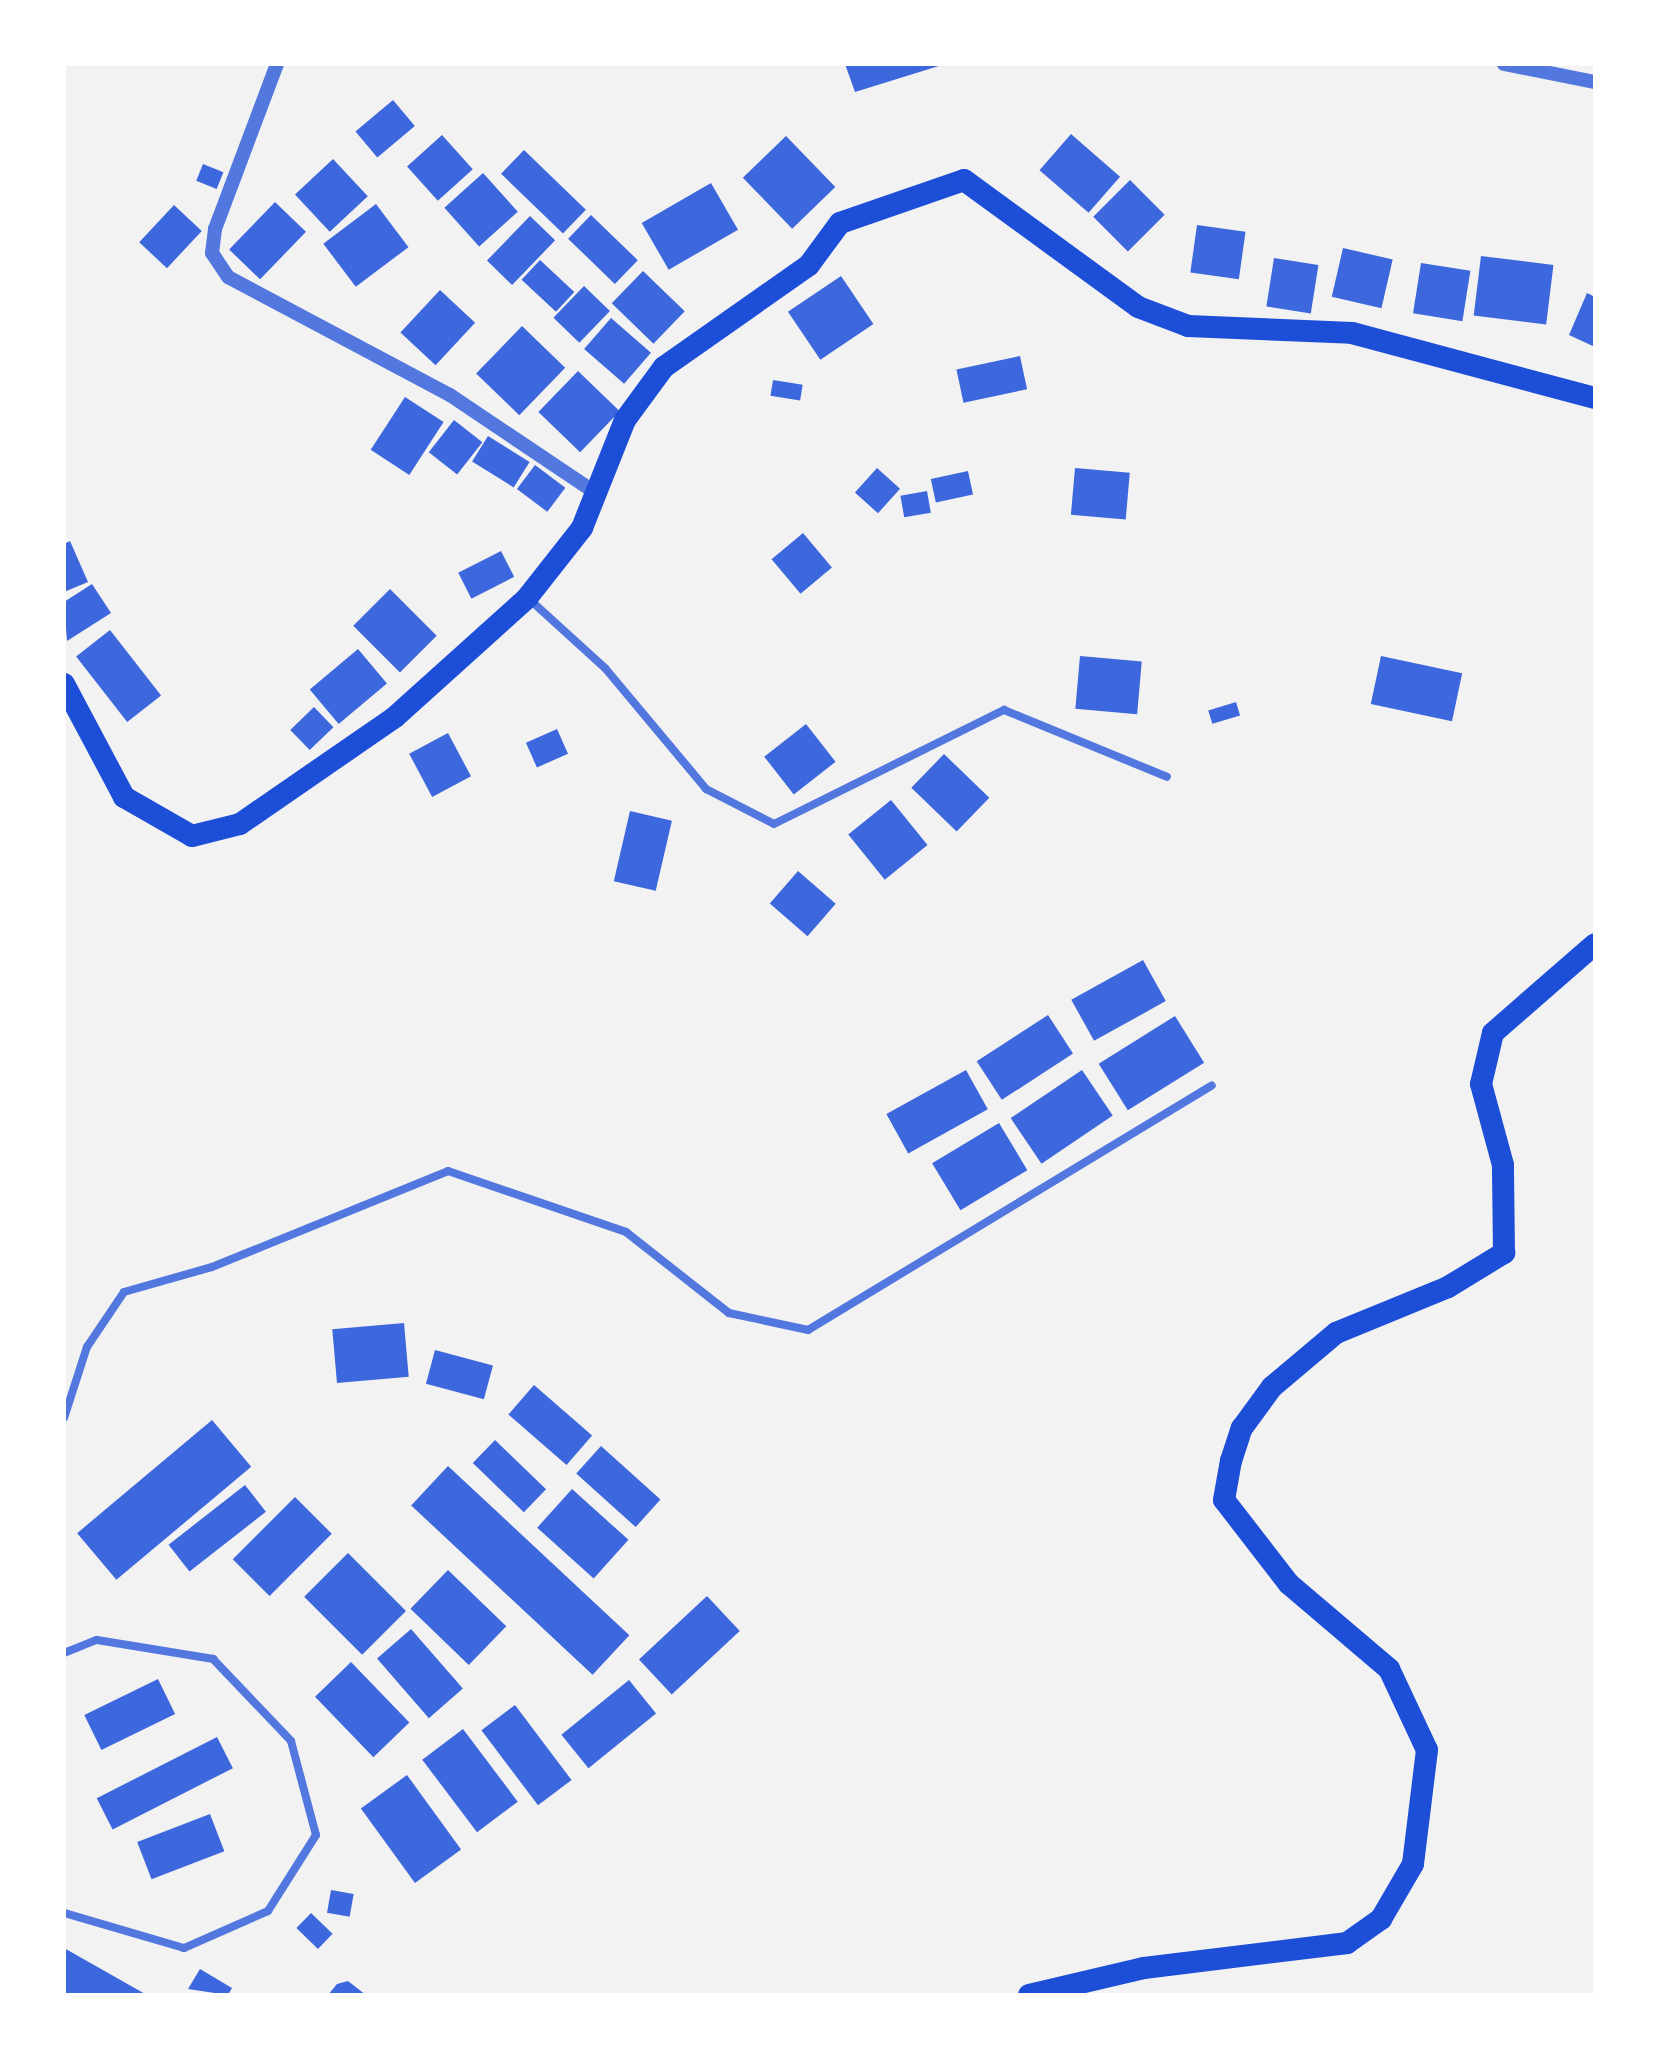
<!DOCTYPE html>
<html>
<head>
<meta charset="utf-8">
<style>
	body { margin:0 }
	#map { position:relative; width:1659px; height:2059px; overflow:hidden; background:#f2f2f2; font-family:Jost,sans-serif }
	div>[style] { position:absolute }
	.building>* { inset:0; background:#3d67dc; transform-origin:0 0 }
	.minor>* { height:8px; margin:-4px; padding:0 4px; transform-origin:4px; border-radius:4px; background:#5277de }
	.tertiary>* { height:14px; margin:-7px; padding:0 7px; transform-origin:7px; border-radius:7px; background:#5277de }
	.trunk>* { height:22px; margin:-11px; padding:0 11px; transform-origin:11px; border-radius:11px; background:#1d4ed8 }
	span { translate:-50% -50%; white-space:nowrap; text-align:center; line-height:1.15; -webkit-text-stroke:7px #fff; paint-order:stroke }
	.frame { position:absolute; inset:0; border:66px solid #fff; pointer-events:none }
</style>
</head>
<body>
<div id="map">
	<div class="building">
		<i style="clip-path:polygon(845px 64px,942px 64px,942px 65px,855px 92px)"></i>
		<i style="left:393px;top:100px;width:34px;height:49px;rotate:50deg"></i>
		<i style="left:1071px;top:134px;width:65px;height:48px;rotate:41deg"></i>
		<i style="left:442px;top:135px;width:46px;height:47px;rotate:48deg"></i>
		<i style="left:786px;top:136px;width:71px;height:60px;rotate:46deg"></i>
		<i style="left:524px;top:150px;width:86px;height:33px;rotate:44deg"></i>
		<i style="left:333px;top:159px;width:51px;height:52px;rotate:47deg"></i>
		<i style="left:203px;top:164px;width:22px;height:18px;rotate:22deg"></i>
		<i style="left:483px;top:173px;width:52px;height:52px;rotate:48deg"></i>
		<i style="left:1130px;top:180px;width:49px;height:52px;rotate:45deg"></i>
		<i style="left:711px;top:183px;width:54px;height:80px;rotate:60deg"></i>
		<i style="left:275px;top:202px;width:43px;height:66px;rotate:44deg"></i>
		<i style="left:376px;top:204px;width:54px;height:66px;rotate:53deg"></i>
		<i style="left:174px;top:205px;width:38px;height:51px;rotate:43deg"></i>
		<i style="left:591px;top:215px;width:65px;height:33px;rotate:44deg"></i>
		<i style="left:530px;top:216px;width:35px;height:62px;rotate:44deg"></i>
		<i style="left:1197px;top:225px;width:49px;height:48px;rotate:8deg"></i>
		<i style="left:1343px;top:248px;width:51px;height:50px;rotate:13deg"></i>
		<i style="left:1481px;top:256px;width:73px;height:60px;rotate:7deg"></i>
		<i style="left:1274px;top:258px;width:45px;height:49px;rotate:9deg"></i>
		<i style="left:540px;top:260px;width:47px;height:27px;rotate:43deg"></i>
		<i style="left:1421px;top:263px;width:50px;height:51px;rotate:9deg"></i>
		<i style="left:643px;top:271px;width:58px;height:45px;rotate:44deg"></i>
		<i style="left:841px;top:276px;width:58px;height:64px;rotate:56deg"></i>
		<i style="left:584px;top:286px;width:36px;height:44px;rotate:44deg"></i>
		<i style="left:440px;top:290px;width:48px;height:58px;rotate:43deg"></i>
		<i style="clip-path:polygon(1587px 293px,1595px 297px,1595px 347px,1569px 335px)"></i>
		<i style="left:611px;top:318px;width:53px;height:41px;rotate:41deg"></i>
		<i style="left:522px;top:326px;width:60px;height:66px;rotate:44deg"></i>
		<i style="left:1020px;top:356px;width:34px;height:65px;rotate:78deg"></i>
		<i style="left:578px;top:371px;width:58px;height:57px;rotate:44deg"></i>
		<i style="left:773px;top:380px;width:30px;height:16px;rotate:9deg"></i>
		<i style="left:405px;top:397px;width:46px;height:63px;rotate:33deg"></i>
		<i style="left:454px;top:420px;width:36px;height:41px;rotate:38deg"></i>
		<i style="left:488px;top:436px;width:49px;height:30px;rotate:32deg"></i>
		<i style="left:535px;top:465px;width:38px;height:30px;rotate:37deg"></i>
		<i style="left:877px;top:468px;width:31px;height:33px;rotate:42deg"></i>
		<i style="left:1075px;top:468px;width:55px;height:47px;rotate:5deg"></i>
		<i style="left:968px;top:471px;width:24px;height:38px;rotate:78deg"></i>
		<i style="left:927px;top:491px;width:22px;height:27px;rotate:80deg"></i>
		<i style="left:803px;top:533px;width:45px;height:41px;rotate:50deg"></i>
		<i style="clip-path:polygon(70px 541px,88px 582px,64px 592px,64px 544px)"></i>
		<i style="left:501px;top:551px;width:29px;height:48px;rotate:63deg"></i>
		<i style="clip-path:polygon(92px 584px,111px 613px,67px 641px,64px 602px)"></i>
		<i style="left:390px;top:589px;width:66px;height:52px;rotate:45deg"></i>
		<i style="left:110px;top:630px;width:83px;height:43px;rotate:52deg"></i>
		<i style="left:358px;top:649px;width:45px;height:63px;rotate:50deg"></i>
		<i style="left:1080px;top:656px;width:62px;height:53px;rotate:5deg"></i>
		<i style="left:1381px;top:656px;width:83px;height:49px;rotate:12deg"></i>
		<i style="left:1236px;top:702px;width:14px;height:29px;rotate:73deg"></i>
		<i style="left:314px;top:707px;width:28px;height:33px;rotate:46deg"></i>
		<i style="left:806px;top:724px;width:48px;height:53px;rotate:52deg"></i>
		<i style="left:557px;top:729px;width:27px;height:34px;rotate:66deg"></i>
		<i style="left:448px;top:733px;width:49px;height:44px;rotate:62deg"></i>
		<i style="left:944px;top:754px;width:63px;height:47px;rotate:44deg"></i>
		<i style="left:891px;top:800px;width:58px;height:55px;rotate:51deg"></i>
		<i style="left:630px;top:811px;width:43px;height:72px;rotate:13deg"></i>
		<i style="left:798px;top:871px;width:50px;height:43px;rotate:41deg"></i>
		<i style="left:1143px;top:960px;width:47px;height:82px;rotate:61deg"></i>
		<i style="left:1048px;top:1015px;width:46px;height:85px;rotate:57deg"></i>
		<i style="left:1175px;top:1016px;width:55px;height:90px;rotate:58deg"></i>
		<i style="left:966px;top:1070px;width:45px;height:91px;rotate:61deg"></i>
		<i style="left:1082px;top:1070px;width:55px;height:86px;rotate:56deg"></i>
		<i style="left:999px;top:1123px;width:55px;height:78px;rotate:59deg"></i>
		<i style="left:404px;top:1323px;width:54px;height:72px;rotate:85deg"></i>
		<i style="left:435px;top:1350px;width:60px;height:35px;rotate:15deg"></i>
		<i style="left:534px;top:1385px;width:77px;height:39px;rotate:41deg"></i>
		<i style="left:212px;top:1420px;width:61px;height:176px;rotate:50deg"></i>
		<i style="left:495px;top:1440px;width:71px;height:32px;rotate:44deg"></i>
		<i style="left:601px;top:1446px;width:80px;height:37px;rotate:42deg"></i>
		<i style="left:448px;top:1466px;width:248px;height:54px;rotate:43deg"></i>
		<i style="left:245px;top:1485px;width:34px;height:97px;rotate:52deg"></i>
		<i style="left:572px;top:1489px;width:76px;height:52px;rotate:42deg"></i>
		<i style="left:295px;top:1497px;width:52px;height:88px;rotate:45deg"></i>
		<i style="left:348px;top:1553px;width:82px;height:62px;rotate:45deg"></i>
		<i style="left:448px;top:1570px;width:81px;height:54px;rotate:44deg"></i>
		<i style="left:707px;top:1596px;width:48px;height:93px;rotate:47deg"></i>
		<i style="left:411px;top:1629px;width:79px;height:45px;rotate:49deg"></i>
		<i style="left:351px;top:1662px;width:84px;height:50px;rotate:46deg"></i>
		<i style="left:158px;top:1679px;width:39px;height:82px;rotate:64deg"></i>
		<i style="left:629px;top:1680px;width:43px;height:87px;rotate:51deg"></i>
		<i style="left:515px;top:1705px;width:94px;height:42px;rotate:53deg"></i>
		<i style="left:463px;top:1729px;width:91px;height:51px;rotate:53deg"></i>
		<i style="left:217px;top:1737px;width:35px;height:135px;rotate:63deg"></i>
		<i style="left:407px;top:1775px;width:92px;height:57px;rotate:54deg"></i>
		<i style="left:210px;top:1814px;width:40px;height:78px;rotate:69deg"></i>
		<i style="left:331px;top:1890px;width:23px;height:23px;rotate:10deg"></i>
		<i style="left:311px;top:1913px;width:30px;height:21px;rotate:44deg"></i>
		<i style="clip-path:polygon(64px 1948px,147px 1995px,64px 1995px)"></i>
		<i style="clip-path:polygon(200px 1969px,232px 1988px,228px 1995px,188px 1989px)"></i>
		<i style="clip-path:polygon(348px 1981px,366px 1995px,328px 1995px,337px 1984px)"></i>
	</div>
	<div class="minor">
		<i style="left:528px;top:598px;width:104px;rotate:42.3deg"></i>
		<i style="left:605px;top:668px;width:158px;rotate:50.1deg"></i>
		<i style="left:706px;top:789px;width:76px;rotate:27.2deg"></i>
		<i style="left:774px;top:824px;width:257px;rotate:-26.4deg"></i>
		<i style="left:1004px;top:710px;width:176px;rotate:22.3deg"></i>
		<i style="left:64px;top:1418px;width:75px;rotate:-72.1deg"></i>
		<i style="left:87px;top:1347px;width:66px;rotate:-56.1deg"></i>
		<i style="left:124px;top:1292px;width:91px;rotate:-15.9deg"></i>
		<i style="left:212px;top:1267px;width:255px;rotate:-22.1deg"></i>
		<i style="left:448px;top:1171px;width:188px;rotate:18.9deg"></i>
		<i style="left:626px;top:1232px;width:131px;rotate:38.2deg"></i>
		<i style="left:729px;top:1313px;width:81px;rotate:12.1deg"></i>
		<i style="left:808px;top:1330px;width:472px;rotate:-31.2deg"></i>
		<i style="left:64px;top:1653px;width:35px;rotate:-22deg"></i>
		<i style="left:97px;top:1640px;width:118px;rotate:9.3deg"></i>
		<i style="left:213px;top:1659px;width:113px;rotate:46.4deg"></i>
		<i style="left:291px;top:1741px;width:97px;rotate:75.1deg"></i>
		<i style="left:316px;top:1835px;width:90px;rotate:122.3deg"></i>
		<i style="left:268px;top:1911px;width:92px;rotate:156.2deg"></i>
		<i style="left:184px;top:1948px;width:125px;rotate:-163.7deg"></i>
	</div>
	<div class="tertiary">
		<i style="left:277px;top:64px;width:176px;rotate:110.6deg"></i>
		<i style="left:215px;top:229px;width:24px;rotate:97deg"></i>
		<i style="left:212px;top:253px;width:29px;rotate:56deg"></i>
		<i style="left:228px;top:277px;width:251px;rotate:28deg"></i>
		<i style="left:450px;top:395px;width:176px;rotate:33.9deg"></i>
		<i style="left:1504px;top:64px;width:93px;rotate:11.2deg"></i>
	</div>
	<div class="trunk">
		<i style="left:64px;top:684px;width:128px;rotate:62deg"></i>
		<i style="left:124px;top:797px;width:78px;rotate:29.8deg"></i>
		<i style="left:192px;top:836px;width:49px;rotate:-14deg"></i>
		<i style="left:240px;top:824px;width:188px;rotate:-34.6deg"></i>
		<i style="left:395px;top:717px;width:178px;rotate:-42deg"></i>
		<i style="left:527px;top:598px;width:89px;rotate:-51.8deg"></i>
		<i style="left:582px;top:528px;width:116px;rotate:-68.3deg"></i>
		<i style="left:625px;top:420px;width:66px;rotate:-53.7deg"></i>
		<i style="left:664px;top:367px;width:177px;rotate:-35.1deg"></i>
		<i style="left:809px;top:265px;width:52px;rotate:-53.6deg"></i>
		<i style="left:840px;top:223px;width:131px;rotate:-19.1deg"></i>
		<i style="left:964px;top:180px;width:215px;rotate:36.1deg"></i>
		<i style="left:1138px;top:307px;width:53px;rotate:20.8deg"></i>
		<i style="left:1188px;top:326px;width:164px;rotate:2.4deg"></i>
		<i style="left:1352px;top:333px;width:252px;rotate:15deg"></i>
		<i style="left:1029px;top:1995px;width:118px;rotate:-13.2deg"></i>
		<i style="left:1144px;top:1968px;width:205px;rotate:-7deg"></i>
		<i style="left:1347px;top:1943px;width:42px;rotate:-35.2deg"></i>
		<i style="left:1381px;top:1919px;width:64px;rotate:-59.8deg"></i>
		<i style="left:1413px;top:1864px;width:115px;rotate:-83deg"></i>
		<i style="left:1427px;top:1750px;width:89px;rotate:-115.1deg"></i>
		<i style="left:1389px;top:1669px;width:131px;rotate:-139.6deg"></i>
		<i style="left:1289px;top:1584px;width:106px;rotate:-127.7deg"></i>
		<i style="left:1224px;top:1500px;width:40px;rotate:-80deg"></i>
		<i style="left:1231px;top:1461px;width:35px;rotate:-72deg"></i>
		<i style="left:1242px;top:1428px;width:51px;rotate:-53.8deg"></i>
		<i style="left:1272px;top:1387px;width:84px;rotate:-40.2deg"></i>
		<i style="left:1336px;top:1333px;width:121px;rotate:-22.3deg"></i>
		<i style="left:1448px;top:1287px;width:66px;rotate:-31.3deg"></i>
		<i style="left:1504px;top:1253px;width:88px;rotate:-90.7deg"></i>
		<i style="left:1503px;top:1165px;width:84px;rotate:-105.2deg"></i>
		<i style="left:1481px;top:1084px;width:52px;rotate:-76.8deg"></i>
		<i style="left:1493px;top:1033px;width:135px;rotate:-41.1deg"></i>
	</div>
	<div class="frame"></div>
</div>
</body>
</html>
